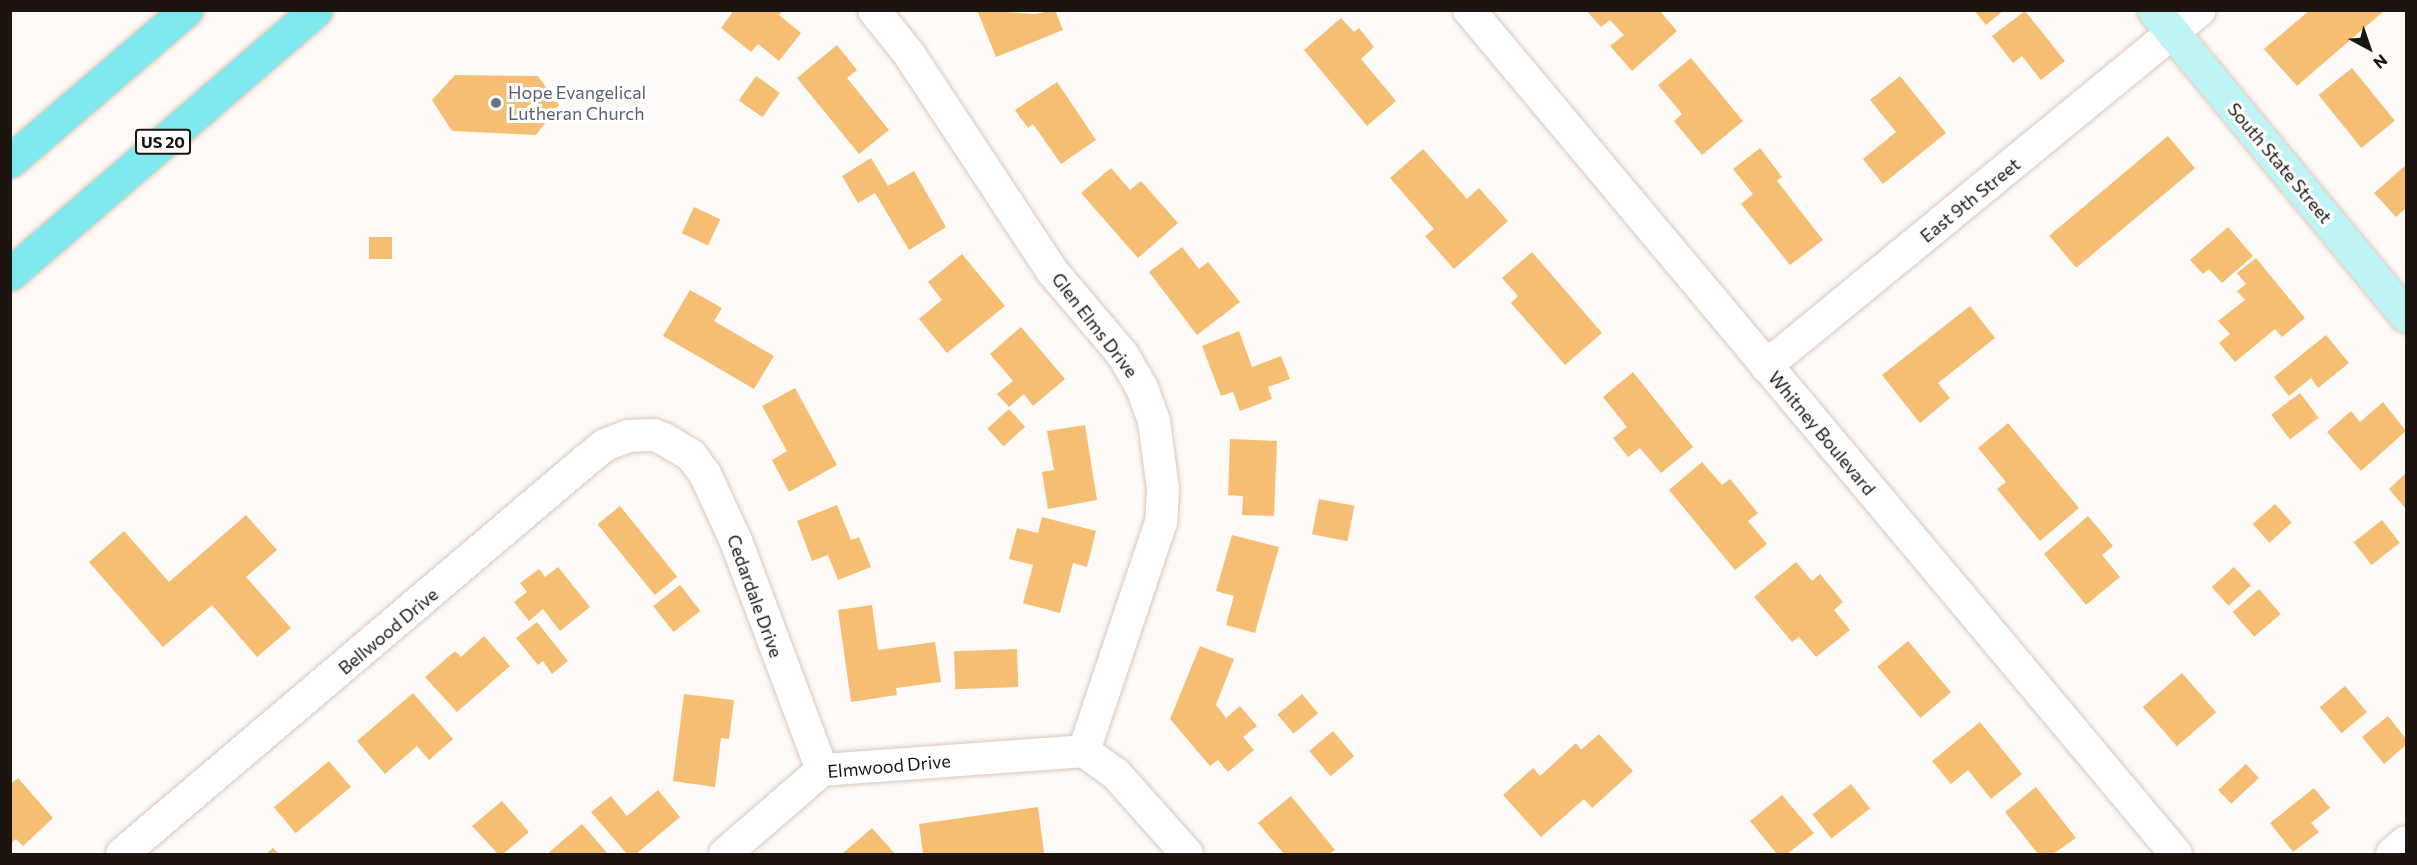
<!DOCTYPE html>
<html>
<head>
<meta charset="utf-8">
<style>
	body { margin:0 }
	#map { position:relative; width:2417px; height:865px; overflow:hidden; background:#fefaf7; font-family:Commissioner,sans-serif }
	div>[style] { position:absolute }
	.building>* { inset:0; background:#f6be73; transform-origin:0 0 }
	.roads { filter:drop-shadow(0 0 2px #dbc6b8) drop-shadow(0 0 2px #dbc6b8) }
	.street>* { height:32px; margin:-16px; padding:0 16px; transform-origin:16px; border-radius:16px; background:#fff }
	.secondary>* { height:33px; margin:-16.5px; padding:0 16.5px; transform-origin:16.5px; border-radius:16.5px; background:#bff4f7 }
	.primary>* { height:33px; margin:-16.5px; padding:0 16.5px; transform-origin:16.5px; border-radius:16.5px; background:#7fe9ee }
	.dots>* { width:16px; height:16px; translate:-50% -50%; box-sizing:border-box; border:3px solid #fff; border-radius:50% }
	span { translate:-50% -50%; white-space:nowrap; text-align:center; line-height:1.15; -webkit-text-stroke:6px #fff; paint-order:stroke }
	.shield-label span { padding:2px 4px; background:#fff; border:2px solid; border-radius:4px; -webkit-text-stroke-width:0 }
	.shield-label { font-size:16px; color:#1b140f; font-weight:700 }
	.worship-label { font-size:18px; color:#5b616d }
	.left { translate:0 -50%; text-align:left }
	.street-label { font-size:18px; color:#1b140f }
	.frame { position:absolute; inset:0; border:12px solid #1b140f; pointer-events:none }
	.north { position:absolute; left:2339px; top:18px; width:60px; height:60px; -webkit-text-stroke:4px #fff; paint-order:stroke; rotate:140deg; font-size:16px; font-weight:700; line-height:24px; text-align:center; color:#1b140f }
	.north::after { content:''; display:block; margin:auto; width:21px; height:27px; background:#1b140f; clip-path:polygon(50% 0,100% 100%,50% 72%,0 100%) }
</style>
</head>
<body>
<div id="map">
	<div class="building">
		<i style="clip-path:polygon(728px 10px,783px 10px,779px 15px,801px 33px,779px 61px,758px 44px,751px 52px,721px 28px,732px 13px)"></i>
		<i style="clip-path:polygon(977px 10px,1035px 14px,1055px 10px,1063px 30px,996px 57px)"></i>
		<i style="clip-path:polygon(1586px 10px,1659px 10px,1677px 31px,1632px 71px,1610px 46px,1624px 35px,1610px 20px,1601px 27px)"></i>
		<i style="clip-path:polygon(1974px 10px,2004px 10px,1986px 25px)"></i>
		<i style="clip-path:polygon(2310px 10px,2385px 10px,2297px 86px,2264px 49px)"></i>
		<i style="clip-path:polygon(2025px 11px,2065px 61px,2041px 80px,2022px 56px,2013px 63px,1992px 36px)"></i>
		<i style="clip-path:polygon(1341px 18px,1354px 32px,1359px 28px,1374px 47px,1361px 59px,1396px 101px,1367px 126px,1304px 50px)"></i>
		<i style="clip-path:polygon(837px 45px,857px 70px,847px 78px,889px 130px,859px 154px,797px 78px)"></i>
		<i style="clip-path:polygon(1691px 58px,1743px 121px,1702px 155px,1674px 121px,1682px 114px,1658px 85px)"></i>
		<i style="left:2352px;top:68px;width:68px;height:43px;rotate:51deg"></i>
		<i style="clip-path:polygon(455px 75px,538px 76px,559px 105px,536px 135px,452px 131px,432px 100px)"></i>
		<i style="left:756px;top:76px;width:29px;height:30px;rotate:35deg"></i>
		<i style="clip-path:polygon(1900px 76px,1946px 133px,1883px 184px,1863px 159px,1896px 132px,1870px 100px)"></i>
		<i style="clip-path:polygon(1057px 82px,1096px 140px,1061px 164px,1033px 124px,1028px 128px,1015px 110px)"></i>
		<i style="left:2168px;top:136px;width:42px;height:155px;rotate:50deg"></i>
		<i style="clip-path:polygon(1760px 148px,1782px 177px,1777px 181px,1823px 240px,1790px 265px,1741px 204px,1753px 194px,1733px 169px)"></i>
		<i style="clip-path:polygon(1423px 149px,1467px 199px,1479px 188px,1508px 221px,1454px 269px,1425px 236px,1434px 229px,1390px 178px)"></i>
		<i style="clip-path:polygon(871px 158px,888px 186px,914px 171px,946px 227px,909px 250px,875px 193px,858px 203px,842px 176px)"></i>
		<i style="clip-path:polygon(2406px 165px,2406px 208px,2396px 217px,2374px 193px)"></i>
		<i style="clip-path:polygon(1111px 168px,1130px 190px,1141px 181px,1178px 223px,1138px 258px,1081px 193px)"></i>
		<i style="left:694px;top:207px;width:29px;height:29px;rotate:25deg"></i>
		<i style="clip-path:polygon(2228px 227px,2253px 256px,2222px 283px,2209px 269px,2203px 274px,2190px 260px)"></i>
		<i style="left:392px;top:237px;width:22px;height:23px;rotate:90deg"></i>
		<i style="clip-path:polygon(1182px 247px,1199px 269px,1208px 262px,1240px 302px,1197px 335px,1149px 272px)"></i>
		<i style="clip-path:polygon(1532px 252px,1602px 333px,1565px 365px,1511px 303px,1518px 296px,1502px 278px)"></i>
		<i style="clip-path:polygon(962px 254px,1005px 306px,947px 353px,919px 319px,942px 300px,928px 282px)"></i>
		<i style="clip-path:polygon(2256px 258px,2305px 318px,2282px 337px,2275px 329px,2235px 362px,2219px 343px,2230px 334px,2218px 321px,2245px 300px,2237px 291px,2246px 284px,2237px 273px)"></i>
		<i style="clip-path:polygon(690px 290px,722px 308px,714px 321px,774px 356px,754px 389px,663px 336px)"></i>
		<i style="clip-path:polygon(1970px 306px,1995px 338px,1938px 383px,1950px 398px,1920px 423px,1882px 375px)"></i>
		<i style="clip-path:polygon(1021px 327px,1065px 379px,1033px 406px,1024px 394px,1009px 407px,997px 394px,1013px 381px,990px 354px)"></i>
		<i style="clip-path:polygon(1239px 331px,1252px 367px,1281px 356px,1290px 379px,1268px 387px,1272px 399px,1240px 411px,1233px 392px,1221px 396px,1202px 346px)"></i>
		<i style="clip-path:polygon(2326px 335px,2349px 363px,2318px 388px,2311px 378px,2289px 396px,2274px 377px)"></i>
		<i style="clip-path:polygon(1633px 372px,1693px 447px,1661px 473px,1640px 448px,1628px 457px,1613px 438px,1627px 427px,1603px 397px)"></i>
		<i style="clip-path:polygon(795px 388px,837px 465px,789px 492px,772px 460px,787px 451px,762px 406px)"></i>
		<i style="left:2300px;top:393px;width:31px;height:36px;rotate:53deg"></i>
		<i style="clip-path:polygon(2383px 402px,2406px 431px,2361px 471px,2327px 432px,2351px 411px,2360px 422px)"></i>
		<i style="left:1009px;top:409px;width:24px;height:29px;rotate:48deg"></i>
		<i style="clip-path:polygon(2008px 423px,2079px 508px,2040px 541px,1997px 489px,2006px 482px,1978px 448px)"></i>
		<i style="clip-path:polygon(1085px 425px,1097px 500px,1048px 509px,1042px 472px,1054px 470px,1047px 431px)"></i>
		<i style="clip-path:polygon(1230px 439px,1277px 441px,1274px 516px,1242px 515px,1243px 496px,1228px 495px)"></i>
		<i style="clip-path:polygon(1702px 462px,1722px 485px,1730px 479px,1758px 513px,1748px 521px,1767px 544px,1735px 570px,1669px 490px)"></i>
		<i style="clip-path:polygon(2406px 473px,2406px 509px,2389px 489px)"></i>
		<i style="left:1319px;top:499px;width:36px;height:36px;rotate:11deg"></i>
		<i style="left:2275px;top:504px;width:25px;height:30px;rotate:48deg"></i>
		<i style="clip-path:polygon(837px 505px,851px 540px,859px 537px,871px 567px,838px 580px,828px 555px,812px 561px,797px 521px)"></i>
		<i style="left:620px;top:506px;width:91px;height:29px;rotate:51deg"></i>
		<i style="clip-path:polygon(246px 515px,277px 550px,246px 577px,291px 628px,257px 657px,212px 605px,163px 647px,89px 562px,124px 531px,169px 582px)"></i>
		<i style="clip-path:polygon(2088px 516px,2113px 546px,2102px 555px,2120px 577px,2086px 605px,2044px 554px)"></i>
		<i style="clip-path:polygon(1042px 517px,1096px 531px,1087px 567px,1073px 563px,1060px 613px,1023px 603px,1033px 565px,1009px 559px,1017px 528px,1038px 533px)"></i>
		<i style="left:2382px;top:520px;width:29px;height:36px;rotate:52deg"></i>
		<i style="clip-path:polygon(1232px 535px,1279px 547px,1255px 633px,1226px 625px,1234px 596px,1216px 591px)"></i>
		<i style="clip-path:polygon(1796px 562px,1812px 581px,1820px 574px,1843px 602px,1834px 610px,1850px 630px,1816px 657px,1799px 637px,1792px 642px,1754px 597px)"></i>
		<i style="clip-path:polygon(558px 567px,590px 607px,560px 631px,543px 609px,529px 621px,514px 602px,527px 592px,520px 583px,539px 569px,545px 577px)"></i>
		<i style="left:2234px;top:567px;width:25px;height:30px;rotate:48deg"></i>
		<i style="left:680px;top:585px;width:33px;height:34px;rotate:52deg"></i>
		<i style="left:2259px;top:589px;width:33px;height:35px;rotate:49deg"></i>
		<i style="clip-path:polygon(872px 605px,878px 650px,935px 642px,941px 682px,896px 688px,897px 695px,851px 702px,838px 610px)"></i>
		<i style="clip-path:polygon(537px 622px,568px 661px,552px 674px,543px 661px,538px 665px,516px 638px)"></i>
		<i style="clip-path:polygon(484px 636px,510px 666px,457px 712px,425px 677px,455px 651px,461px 657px)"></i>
		<i style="left:1908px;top:641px;width:67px;height:40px;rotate:50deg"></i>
		<i style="clip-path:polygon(1200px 646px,1234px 659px,1216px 705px,1226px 718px,1240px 706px,1257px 726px,1243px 737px,1254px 750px,1228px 772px,1218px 760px,1210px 766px,1170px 719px)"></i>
		<i style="left:1017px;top:649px;width:38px;height:63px;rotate:88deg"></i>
		<i style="left:2182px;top:673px;width:52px;height:52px;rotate:49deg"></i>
		<i style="left:2345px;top:686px;width:34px;height:33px;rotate:50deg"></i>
		<i style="clip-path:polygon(413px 693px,453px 739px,429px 760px,417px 746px,385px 774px,357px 741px)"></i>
		<i style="clip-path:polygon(684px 694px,734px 700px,729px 739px,721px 738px,715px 787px,673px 781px)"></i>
		<i style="left:1302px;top:694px;width:25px;height:32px;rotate:50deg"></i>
		<i style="clip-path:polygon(2388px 716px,2406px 739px,2406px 745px,2384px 764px,2362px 737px)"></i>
		<i style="clip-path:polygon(1980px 722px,2022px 774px,1991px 799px,1968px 770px,1951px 784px,1932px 761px)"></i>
		<i style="left:1333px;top:731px;width:33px;height:31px;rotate:50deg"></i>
		<i style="clip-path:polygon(1599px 734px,1633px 771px,1592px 808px,1584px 799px,1541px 837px,1503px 795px,1533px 768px,1540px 776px,1576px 743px,1581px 750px)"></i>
		<i style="left:329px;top:761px;width:34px;height:72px;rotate:50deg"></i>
		<i style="left:2246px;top:764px;width:19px;height:38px;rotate:47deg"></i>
		<i style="clip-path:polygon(18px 778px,53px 818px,23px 846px,16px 839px,10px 844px,10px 784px)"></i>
		<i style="left:1851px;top:784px;width:31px;height:49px;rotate:52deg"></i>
		<i style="clip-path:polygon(2036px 787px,2076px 838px,2053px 854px,2038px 854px,2005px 812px)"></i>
		<i style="clip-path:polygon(2314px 788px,2330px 808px,2311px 823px,2319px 832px,2293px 852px,2270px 823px)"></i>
		<i style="clip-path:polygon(658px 790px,680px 817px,636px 854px,627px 854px,591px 812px,611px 796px,627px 816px)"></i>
		<i style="clip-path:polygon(1782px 795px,1814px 833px,1787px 854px,1777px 854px,1750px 821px)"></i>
		<i style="clip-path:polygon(1291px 796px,1335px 850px,1329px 854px,1284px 854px,1258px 823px)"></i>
		<i style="clip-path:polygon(502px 801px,529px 832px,503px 854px,498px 854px,472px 826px)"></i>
		<i style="clip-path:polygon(1038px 807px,1044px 853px,923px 854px,919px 824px)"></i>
		<i style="clip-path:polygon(582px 824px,608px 854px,547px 854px)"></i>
		<i style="clip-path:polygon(872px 828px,895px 854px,842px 854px)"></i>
		<i style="clip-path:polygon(273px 848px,279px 854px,266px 854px)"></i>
	</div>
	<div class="roads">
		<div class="street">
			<i style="left:874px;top:10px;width:56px;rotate:51.5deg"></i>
			<i style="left:909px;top:54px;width:260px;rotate:56.6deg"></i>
			<i style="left:1052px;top:271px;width:110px;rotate:49.8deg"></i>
			<i style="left:1123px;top:355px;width:38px;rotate:60deg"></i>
			<i style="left:1142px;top:388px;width:35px;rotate:70deg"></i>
			<i style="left:1154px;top:421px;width:69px;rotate:82.5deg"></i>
			<i style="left:1163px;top:489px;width:33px;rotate:93deg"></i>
			<i style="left:1161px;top:522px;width:242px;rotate:108.6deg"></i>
			<i style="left:1469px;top:10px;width:1101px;rotate:50.05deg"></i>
			<i style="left:1766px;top:366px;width:561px;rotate:-39.36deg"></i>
			<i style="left:1084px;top:751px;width:39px;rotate:36deg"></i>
			<i style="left:1116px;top:774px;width:107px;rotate:48.4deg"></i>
			<i style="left:122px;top:854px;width:606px;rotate:-40.31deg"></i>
			<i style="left:584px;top:462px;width:27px;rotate:-39deg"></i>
			<i style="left:605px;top:445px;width:25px;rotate:-21deg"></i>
			<i style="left:628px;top:436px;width:26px;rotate:-2deg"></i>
			<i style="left:654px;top:435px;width:11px;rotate:22deg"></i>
			<i style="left:664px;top:439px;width:31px;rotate:31deg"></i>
			<i style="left:691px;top:455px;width:24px;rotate:54deg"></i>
			<i style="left:705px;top:474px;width:74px;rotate:65.2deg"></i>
			<i style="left:736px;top:541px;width:245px;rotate:69.4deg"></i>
			<i style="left:725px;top:854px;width:128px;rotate:-40.9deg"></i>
			<i style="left:822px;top:770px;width:263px;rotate:-4.1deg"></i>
			<i style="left:2392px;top:854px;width:18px;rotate:-41deg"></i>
		</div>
		<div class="secondary">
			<i style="left:2154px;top:10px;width:396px;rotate:50.5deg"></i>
		</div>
		<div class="primary">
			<i style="left:10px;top:161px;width:232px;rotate:-40.6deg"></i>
			<i style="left:10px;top:274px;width:404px;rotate:-40.8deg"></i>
		</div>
	</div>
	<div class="dots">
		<i style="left:496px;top:103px;background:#6b7280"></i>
	</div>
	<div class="shield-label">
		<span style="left:163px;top:142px">US 20</span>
	</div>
	<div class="worship-label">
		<span class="left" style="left:508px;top:103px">Hope Evangelical<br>Lutheran Church</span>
	</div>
	<div class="street-label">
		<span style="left:2280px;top:163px;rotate:50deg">South State Street</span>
		<span style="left:1970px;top:200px;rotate:-39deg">East 9th Street</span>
		<span style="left:1095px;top:325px;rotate:52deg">Glen Elms Drive</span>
		<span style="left:1822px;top:433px;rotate:50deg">Whitney Boulevard</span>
		<span style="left:755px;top:596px;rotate:70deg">Cedardale Drive</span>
		<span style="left:388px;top:631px;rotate:-40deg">Bellwood Drive</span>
		<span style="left:889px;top:766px;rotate:-5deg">Elmwood Drive</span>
	</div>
	<div class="frame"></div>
	<div class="north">N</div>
</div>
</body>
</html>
